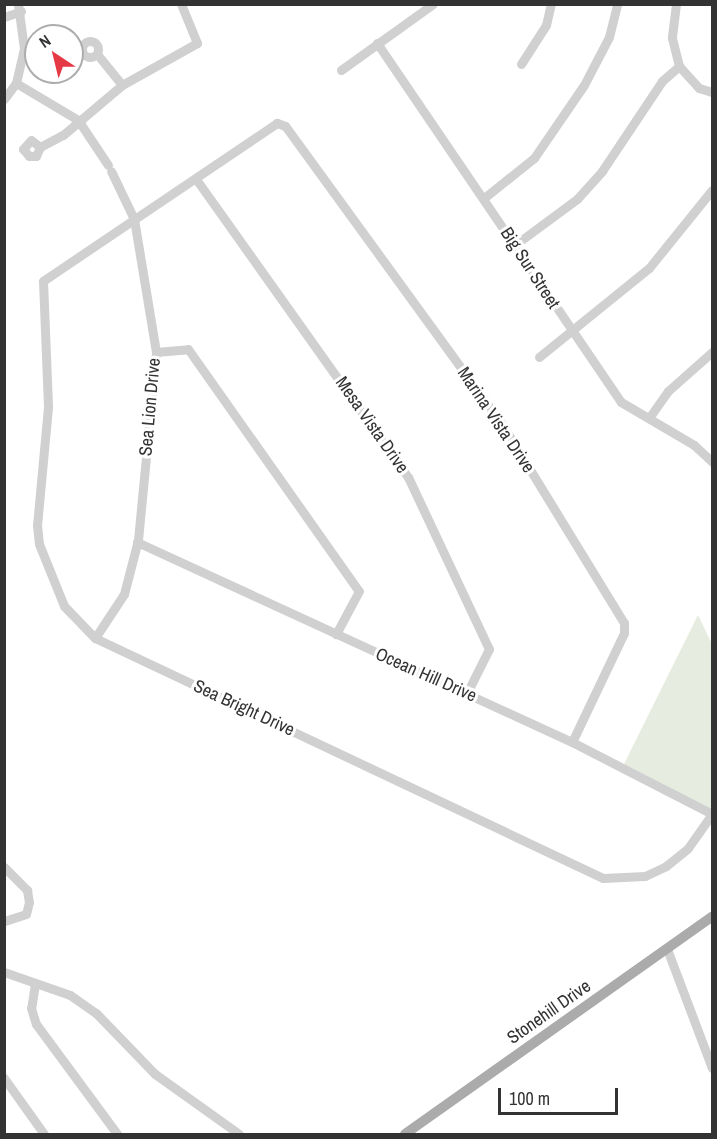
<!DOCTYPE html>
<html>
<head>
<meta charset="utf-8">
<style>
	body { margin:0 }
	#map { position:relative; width:717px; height:1139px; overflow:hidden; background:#fff; font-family:"Archivo Narrow",sans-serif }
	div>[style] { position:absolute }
	.green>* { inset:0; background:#e6ecdf }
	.minor>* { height:9px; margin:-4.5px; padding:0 4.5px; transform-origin:4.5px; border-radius:4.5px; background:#d0d0d0 }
	.minor>.ring { margin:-4.5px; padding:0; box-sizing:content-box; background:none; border:9px solid #d0d0d0; border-radius:50% }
	.major>* { height:10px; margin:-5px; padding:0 5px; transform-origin:5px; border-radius:5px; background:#ababab }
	span { translate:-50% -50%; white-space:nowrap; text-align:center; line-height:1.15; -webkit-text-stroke:6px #fff; paint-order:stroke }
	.street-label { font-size:18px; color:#333 }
	.frame { position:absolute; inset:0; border:6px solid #333; pointer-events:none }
	.north { position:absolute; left:24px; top:24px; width:60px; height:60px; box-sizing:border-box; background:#fff; border:2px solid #adadad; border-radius:50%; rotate:325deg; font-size:16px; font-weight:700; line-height:24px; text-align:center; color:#333 }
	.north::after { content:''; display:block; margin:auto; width:21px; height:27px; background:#e63946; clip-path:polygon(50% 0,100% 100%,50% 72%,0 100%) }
	.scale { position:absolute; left:498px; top:1088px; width:120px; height:27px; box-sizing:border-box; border:3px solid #333; border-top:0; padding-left:8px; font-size:18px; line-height:21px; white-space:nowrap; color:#333; -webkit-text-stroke:4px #fff; paint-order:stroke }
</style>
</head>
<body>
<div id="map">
	<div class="green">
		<i style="clip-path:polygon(698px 615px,712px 644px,712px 810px,624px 764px)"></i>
	</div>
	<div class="minor">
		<i style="left:676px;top:4px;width:34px;rotate:97deg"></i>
		<i style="left:672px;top:38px;width:29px;rotate:76deg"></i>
		<i style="left:679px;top:66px;width:30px;rotate:48deg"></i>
		<i style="left:699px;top:88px;width:14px;rotate:17deg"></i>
		<i style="left:4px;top:17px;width:18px;rotate:-19deg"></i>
		<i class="ring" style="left:82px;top:41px;width:7px;height:7px"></i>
		<i style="left:377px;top:43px;width:434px;rotate:55.8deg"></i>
		<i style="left:621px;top:402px;width:85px;rotate:30.5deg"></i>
		<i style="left:694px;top:445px;width:25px;rotate:43deg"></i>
		<i style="left:97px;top:54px;width:40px;rotate:51deg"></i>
		<i style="left:521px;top:64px;width:46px;rotate:-57.3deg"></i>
		<i style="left:546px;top:25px;width:22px;rotate:-77deg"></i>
		<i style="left:341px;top:70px;width:113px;rotate:-35.7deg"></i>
		<i style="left:16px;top:83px;width:72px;rotate:30.8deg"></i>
		<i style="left:78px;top:120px;width:54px;rotate:56.3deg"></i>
		<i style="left:4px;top:99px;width:20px;rotate:-53deg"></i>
		<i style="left:16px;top:83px;width:35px;rotate:-77deg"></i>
		<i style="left:24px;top:49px;width:45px;rotate:-97.6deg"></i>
		<i style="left:40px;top:147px;width:11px;rotate:-142deg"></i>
		<i style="left:31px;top:140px;width:12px;rotate:132deg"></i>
		<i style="left:23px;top:149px;width:9px;rotate:49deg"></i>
		<i style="left:29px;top:156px;width:7px"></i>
		<i style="left:36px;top:156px;width:10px;rotate:-66deg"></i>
		<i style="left:40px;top:147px;width:26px;rotate:-28deg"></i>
		<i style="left:63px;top:135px;width:77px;rotate:-40.3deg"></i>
		<i style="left:122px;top:85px;width:86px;rotate:-29.2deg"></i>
		<i style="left:197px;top:43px;width:42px;rotate:-112.3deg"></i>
		<i style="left:196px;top:179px;width:366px;rotate:54.6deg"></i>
		<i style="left:408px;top:477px;width:190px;rotate:64.8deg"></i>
		<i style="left:489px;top:649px;width:49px;rotate:116.6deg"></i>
		<i style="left:484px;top:198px;width:64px;rotate:-38.7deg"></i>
		<i style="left:534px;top:158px;width:88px;rotate:-55.6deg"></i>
		<i style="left:584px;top:85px;width:54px;rotate:-62.5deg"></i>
		<i style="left:609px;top:37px;width:34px;rotate:-76deg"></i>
		<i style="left:516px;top:244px;width:76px;rotate:-36.4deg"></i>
		<i style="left:577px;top:199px;width:38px;rotate:-48deg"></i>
		<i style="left:602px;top:171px;width:108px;rotate:-56.3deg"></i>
		<i style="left:662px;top:81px;width:23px;rotate:-41deg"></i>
		<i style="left:156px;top:352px;width:32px;rotate:-5deg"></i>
		<i style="left:188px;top:349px;width:296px;rotate:54.8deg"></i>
		<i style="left:359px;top:591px;width:49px;rotate:118.1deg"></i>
		<i style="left:539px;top:357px;width:141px;rotate:-39deg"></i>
		<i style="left:649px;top:268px;width:100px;rotate:-51.1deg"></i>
		<i style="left:649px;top:418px;width:33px;rotate:-55deg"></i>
		<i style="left:668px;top:391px;width:59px;rotate:-41.6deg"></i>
		<i style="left:137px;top:542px;width:479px;rotate:24.7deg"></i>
		<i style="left:572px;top:742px;width:157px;rotate:27.2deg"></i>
		<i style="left:95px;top:638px;width:53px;rotate:-56.6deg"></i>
		<i style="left:124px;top:594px;width:56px;rotate:-75.5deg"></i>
		<i style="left:138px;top:540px;width:189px;rotate:-84.5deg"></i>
		<i style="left:156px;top:352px;width:135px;rotate:-99.4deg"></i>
		<i style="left:134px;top:219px;width:53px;rotate:-115.6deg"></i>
		<i style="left:572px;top:742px;width:121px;rotate:-64.5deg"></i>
		<i style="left:624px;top:633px;width:10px;rotate:-90deg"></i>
		<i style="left:624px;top:623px;width:230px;rotate:-121.5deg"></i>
		<i style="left:504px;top:427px;width:372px;rotate:-126deg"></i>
		<i style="left:285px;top:126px;width:9px;rotate:-159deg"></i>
		<i style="left:277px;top:123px;width:282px;rotate:146deg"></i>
		<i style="left:43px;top:281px;width:126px;rotate:87.7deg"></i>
		<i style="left:48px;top:407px;width:119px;rotate:95.3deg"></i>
		<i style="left:37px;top:525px;width:19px;rotate:84deg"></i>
		<i style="left:39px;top:544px;width:67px;rotate:68deg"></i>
		<i style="left:64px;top:606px;width:45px;rotate:45.9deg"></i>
		<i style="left:95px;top:638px;width:562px;rotate:25.29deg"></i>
		<i style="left:603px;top:878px;width:42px;rotate:-2.7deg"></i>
		<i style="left:645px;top:876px;width:23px;rotate:-25deg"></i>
		<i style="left:666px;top:866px;width:28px;rotate:-39deg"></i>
		<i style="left:688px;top:848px;width:42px;rotate:-54.8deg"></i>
		<i style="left:4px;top:867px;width:33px;rotate:45deg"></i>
		<i style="left:27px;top:890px;width:12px;rotate:81deg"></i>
		<i style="left:29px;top:902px;width:12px;rotate:104deg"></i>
		<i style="left:26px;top:914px;width:23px;rotate:162deg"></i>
		<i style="left:667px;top:949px;width:127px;rotate:69.3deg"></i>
		<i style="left:4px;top:972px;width:70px;rotate:19.2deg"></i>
		<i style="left:70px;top:995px;width:32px;rotate:35deg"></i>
		<i style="left:96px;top:1013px;width:85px;rotate:46deg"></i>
		<i style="left:155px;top:1074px;width:103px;rotate:35.5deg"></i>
		<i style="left:35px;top:984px;width:24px;rotate:99deg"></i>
		<i style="left:31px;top:1008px;width:17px;rotate:73deg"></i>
		<i style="left:36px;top:1024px;width:137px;rotate:53.6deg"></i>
		<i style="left:4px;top:1078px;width:69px;rotate:54.5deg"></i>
	</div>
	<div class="major">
		<i style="left:405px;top:1134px;width:376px;rotate:-35.3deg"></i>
	</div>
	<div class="street-label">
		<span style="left:530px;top:268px;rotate:57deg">Big Sur Street</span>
		<span style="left:150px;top:407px;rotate:-85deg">Sea Lion Drive</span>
		<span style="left:496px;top:420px;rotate:56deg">Marina Vista Drive</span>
		<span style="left:372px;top:425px;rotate:55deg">Mesa Vista Drive</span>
		<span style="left:426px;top:675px;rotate:24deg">Ocean Hill Drive</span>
		<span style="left:244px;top:708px;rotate:25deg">Sea Bright Drive</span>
		<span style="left:549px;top:1012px;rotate:-35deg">Stonehill Drive</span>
	</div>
	<div class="frame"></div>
	<div class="north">N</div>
	<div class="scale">100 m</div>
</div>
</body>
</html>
